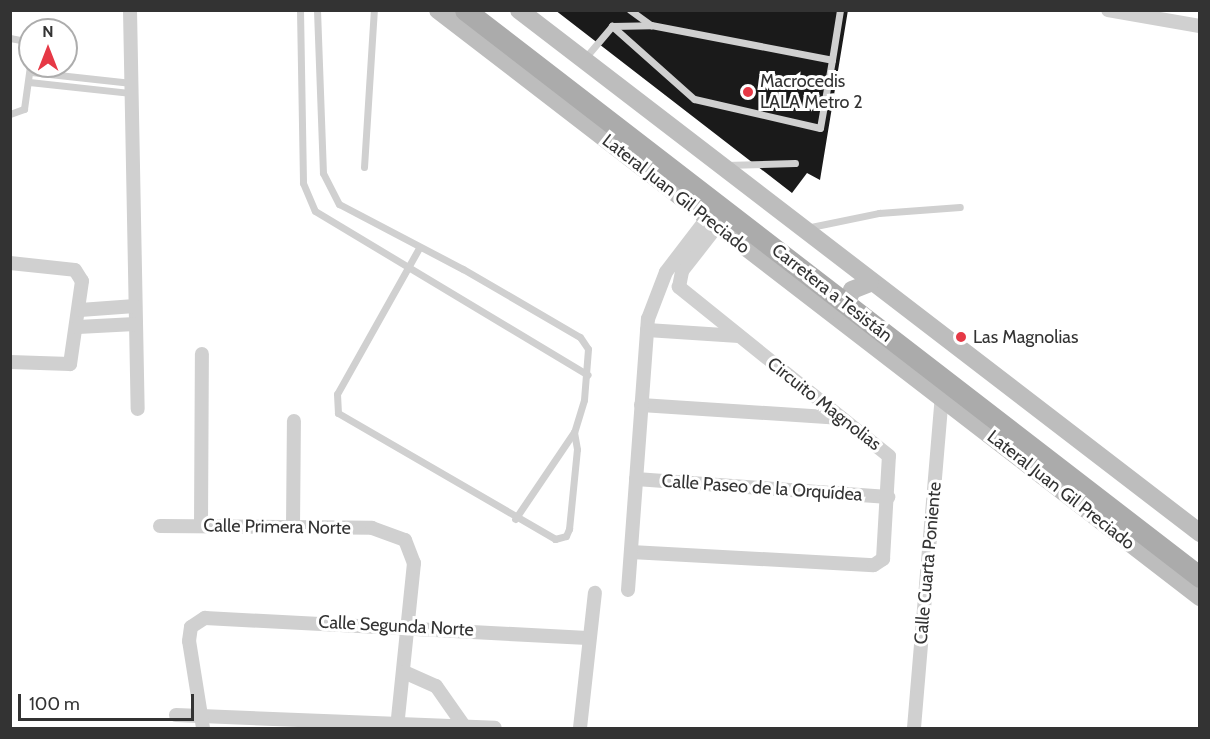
<!DOCTYPE html>
<html>
<head>
<meta charset="utf-8">
<style>
	body { margin:0 }
	#map { position:relative; width:1210px; height:739px; overflow:hidden; background:#fff; font-family:Cabin,sans-serif }
	div>[style] { position:absolute }
	.building>* { inset:0; background:#1a1a1a }
	.lane>* { height:7px; margin:-3.5px; padding:0 3.5px; transform-origin:3.5px; border-radius:3.5px; background:#d0d0d0 }
	.street>* { height:14px; margin:-7px; padding:0 7px; transform-origin:7px; border-radius:7px; background:#d0d0d0 }
	.secondary>* { height:18px; margin:-9px; padding:0 9px; transform-origin:9px; border-radius:9px; background:#bdbdbd }
	.primary>* { height:21px; margin:-10.5px; padding:0 10.5px; transform-origin:10.5px; border-radius:10.5px; background:#ababab }
	.dots>* { width:16px; height:16px; translate:-50% -50%; box-sizing:border-box; border:3px solid #fff; border-radius:50% }
	span { translate:-50% -50%; white-space:nowrap; text-align:center; line-height:1.15; -webkit-text-stroke:6px #fff; paint-order:stroke }
	.poi-label { font-size:18px; color:#333 }
	.left { translate:0 -50%; text-align:left }
	.street-label { font-size:18px; color:#333 }
	.frame { position:absolute; inset:0; border:12px solid #333; pointer-events:none }
	.north { position:absolute; left:18px; top:18px; width:60px; height:60px; box-sizing:border-box; background:#fff; border:2px solid #adadad; border-radius:50%; rotate:0deg; font-size:16px; font-weight:700; line-height:24px; text-align:center; color:#333 }
	.north::after { content:''; display:block; margin:auto; width:21px; height:27px; background:#e63946; clip-path:polygon(50% 0,100% 100%,50% 72%,0 100%) }
	.scale { position:absolute; left:18px; top:694px; width:176px; height:27px; box-sizing:border-box; border:3px solid #333; border-top:0; padding-left:8px; font-size:18px; line-height:21px; white-space:nowrap; color:#333; -webkit-text-stroke:4px #fff; paint-order:stroke }
</style>
</head>
<body>
<div id="map">
	<div class="building">
		<i style="clip-path:polygon(555px 10px,848px 10px,820px 180px,807px 173px,792px 193px)"></i>
	</div>
	<div class="lane">
		<i style="left:300px;top:10px;width:173px;rotate:89deg"></i>
		<i style="left:303px;top:183px;width:30px;rotate:67deg"></i>
		<i style="left:315px;top:211px;width:318px;rotate:31deg"></i>
		<i style="left:317px;top:10px;width:163px;rotate:87.9deg"></i>
		<i style="left:323px;top:173px;width:35px;rotate:63deg"></i>
		<i style="left:339px;top:204px;width:140px;rotate:27.7deg"></i>
		<i style="left:463px;top:269px;width:135px;rotate:30.2deg"></i>
		<i style="left:580px;top:337px;width:14px;rotate:56deg"></i>
		<i style="left:588px;top:349px;width:51px;rotate:94.5deg"></i>
		<i style="left:584px;top:400px;width:34px;rotate:107deg"></i>
		<i style="left:574px;top:432px;width:105px;rotate:124.1deg"></i>
		<i style="left:630px;top:10px;width:26px;rotate:36deg"></i>
		<i style="left:10px;top:38px;width:15px;rotate:11deg"></i>
		<i style="left:25px;top:41px;width:25px;rotate:78deg"></i>
		<i style="left:585px;top:58px;width:42px;rotate:-49.8deg"></i>
		<i style="left:612px;top:26px;width:39px;rotate:-1deg"></i>
		<i style="left:651px;top:25px;width:184px;rotate:10.9deg"></i>
		<i style="left:832px;top:60px;width:69px;rotate:100deg"></i>
		<i style="left:820px;top:128px;width:129px;rotate:-167deg"></i>
		<i style="left:694px;top:99px;width:110px;rotate:-138.3deg"></i>
		<i style="left:832px;top:60px;width:51px;rotate:-80.9deg"></i>
		<i style="left:31px;top:72px;width:101px;rotate:6.3deg"></i>
		<i style="left:29px;top:82px;width:103px;rotate:6.2deg"></i>
		<i style="left:10px;top:114px;width:15px;rotate:-20deg"></i>
		<i style="left:24px;top:109px;width:43px;rotate:-82.1deg"></i>
		<i style="left:725px;top:165px;width:70px;rotate:-1.6deg"></i>
		<i style="left:364px;top:167px;width:157px;rotate:-86.4deg"></i>
		<i style="left:806px;top:228px;width:75px;rotate:-11.6deg"></i>
		<i style="left:879px;top:213px;width:81px;rotate:-4.2deg"></i>
		<i style="left:419px;top:248px;width:167px;rotate:119.3deg"></i>
		<i style="left:337px;top:394px;width:19px;rotate:87deg"></i>
		<i style="left:338px;top:413px;width:251px;rotate:30.1deg"></i>
		<i style="left:555px;top:539px;width:11px;rotate:-15deg"></i>
		<i style="left:566px;top:536px;width:8px;rotate:-67deg"></i>
		<i style="left:569px;top:529px;width:80px;rotate:-84.3deg"></i>
		<i style="left:577px;top:449px;width:17px;rotate:-100deg"></i>
	</div>
	<div class="street">
		<i style="left:130px;top:10px;width:399px;rotate:88.9deg"></i>
		<i style="left:1108px;top:10px;width:93px;rotate:9.9deg"></i>
		<i style="left:10px;top:263px;width:65px;rotate:6.1deg"></i>
		<i style="left:75px;top:270px;width:13px;rotate:58deg"></i>
		<i style="left:82px;top:281px;width:84px;rotate:98.2deg"></i>
		<i style="left:70px;top:364px;width:60px;rotate:-178.1deg"></i>
		<i style="left:80px;top:310px;width:55px;rotate:-4.2deg"></i>
		<i style="left:78px;top:327px;width:57px;rotate:-3deg"></i>
		<i style="left:647px;top:330px;width:92px;rotate:3.7deg"></i>
		<i style="left:641px;top:405px;width:201px;rotate:3.7deg"></i>
		<i style="left:636px;top:479px;width:253px;rotate:4.1deg"></i>
		<i style="left:160px;top:526px;width:212px;rotate:0.5deg"></i>
		<i style="left:372px;top:528px;width:35px;rotate:20deg"></i>
		<i style="left:405px;top:540px;width:25px;rotate:69deg"></i>
		<i style="left:414px;top:563px;width:166px;rotate:95.9deg"></i>
		<i style="left:201px;top:526px;width:172px;rotate:-89.7deg"></i>
		<i style="left:293px;top:527px;width:106px;rotate:-89.5deg"></i>
		<i style="left:631px;top:552px;width:243px;rotate:3.1deg"></i>
		<i style="left:874px;top:565px;width:11px;rotate:-34deg"></i>
		<i style="left:883px;top:559px;width:103px;rotate:-86.7deg"></i>
		<i style="left:889px;top:456px;width:270px;rotate:-141.2deg"></i>
		<i style="left:679px;top:287px;width:16px;rotate:-79deg"></i>
		<i style="left:682px;top:271px;width:58px;rotate:-52deg"></i>
		<i style="left:628px;top:590px;width:272px;rotate:-85.8deg"></i>
		<i style="left:648px;top:319px;width:50px;rotate:-69deg"></i>
		<i style="left:666px;top:272px;width:69px;rotate:-52.6deg"></i>
		<i style="left:404px;top:672px;width:35px;rotate:24deg"></i>
		<i style="left:436px;top:686px;width:49px;rotate:55deg"></i>
		<i style="left:176px;top:715px;width:319px;rotate:2.3deg"></i>
		<i style="left:203px;top:728px;width:88px;rotate:-99.1deg"></i>
		<i style="left:189px;top:641px;width:14px;rotate:-82deg"></i>
		<i style="left:191px;top:627px;width:17px;rotate:-33deg"></i>
		<i style="left:205px;top:618px;width:383px;rotate:3deg"></i>
		<i style="left:580px;top:728px;width:136px;rotate:-83.7deg"></i>
		<i style="left:914px;top:728px;width:331px;rotate:-85.2deg"></i>
	</div>
	<div class="secondary">
		<i style="left:438px;top:10px;width:962px;rotate:37.61deg"></i>
		<i style="left:519px;top:10px;width:859px;rotate:37.52deg"></i>
		<i style="left:841px;top:314px;width:26px;rotate:-65deg"></i>
		<i style="left:852px;top:290px;width:19px;rotate:-21deg"></i>
	</div>
	<div class="primary">
		<i style="left:465px;top:10px;width:928px;rotate:37.65deg"></i>
	</div>
	<div class="dots">
		<i style="left:748px;top:92px;background:#e63946"></i>
		<i style="left:961px;top:337px;background:#e63946"></i>
	</div>
	<div class="poi-label">
		<span class="left" style="left:760px;top:92px">Macrocedis<br>LALA Metro 2</span>
		<span class="left" style="left:973px;top:337px">Las Magnolias</span>
	</div>
	<div class="street-label">
		<span style="left:676px;top:194px;rotate:38deg">Lateral Juan Gil Preciado</span>
		<span style="left:832px;top:293px;rotate:38deg">Carretera a Tesistán</span>
		<span style="left:824px;top:404px;rotate:38deg">Circuito Magnolias</span>
		<span style="left:762px;top:488px;rotate:4deg">Calle Paseo de la Orquídea</span>
		<span style="left:1061px;top:490px;rotate:38deg">Lateral Juan Gil Preciado</span>
		<span style="left:277px;top:527px;rotate:1deg">Calle Primera Norte</span>
		<span style="left:928px;top:563px;rotate:-85deg">Calle Cuarta Poniente</span>
		<span style="left:396px;top:626px;rotate:3deg">Calle Segunda Norte</span>
	</div>
	<div class="frame"></div>
	<div class="north">N</div>
	<div class="scale">100 m</div>
</div>
</body>
</html>
